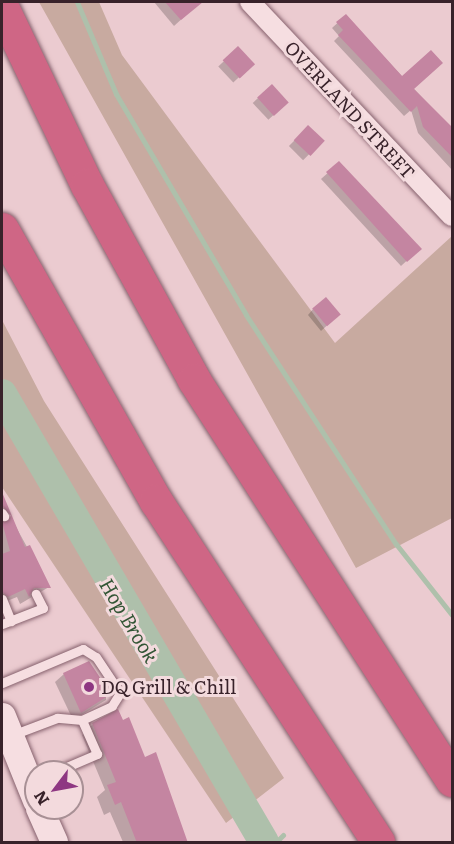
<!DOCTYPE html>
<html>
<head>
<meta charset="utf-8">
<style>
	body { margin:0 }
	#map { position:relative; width:454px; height:844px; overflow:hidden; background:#ebcbd0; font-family:Literata,serif }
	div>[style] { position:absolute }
	.green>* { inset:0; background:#c8aaa0 }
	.shadow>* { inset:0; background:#0003; transform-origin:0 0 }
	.stream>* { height:5px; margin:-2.5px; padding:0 2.5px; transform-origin:2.5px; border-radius:2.5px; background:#aec0ab }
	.river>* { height:30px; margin:-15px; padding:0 15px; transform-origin:15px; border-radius:15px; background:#aec0ab }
	.building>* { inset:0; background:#c485a1; transform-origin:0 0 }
	.roads { filter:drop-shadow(0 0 2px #86616d) drop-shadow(0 0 2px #86616d) }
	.lane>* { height:9px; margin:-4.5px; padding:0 4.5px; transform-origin:4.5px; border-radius:4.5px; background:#f6dee1 }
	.street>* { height:20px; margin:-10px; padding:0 10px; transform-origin:10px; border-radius:10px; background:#f6dee1 }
	.secondary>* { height:27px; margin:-13.5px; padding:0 13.5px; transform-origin:13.5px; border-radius:13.5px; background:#f6dee1 }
	.highway>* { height:33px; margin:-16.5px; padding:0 16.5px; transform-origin:16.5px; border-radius:16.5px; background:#cf6685 }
	.dots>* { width:16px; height:16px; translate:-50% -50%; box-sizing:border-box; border:3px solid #f3dadd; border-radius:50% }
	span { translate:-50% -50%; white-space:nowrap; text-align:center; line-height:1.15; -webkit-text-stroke:6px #f3dadd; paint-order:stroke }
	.street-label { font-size:18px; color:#38222a }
	.poi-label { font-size:18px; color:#38222a }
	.left { translate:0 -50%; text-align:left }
	.water-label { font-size:20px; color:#335636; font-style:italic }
	.frame { position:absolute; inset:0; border:3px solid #38222a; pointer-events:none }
	.north { position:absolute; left:24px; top:760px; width:60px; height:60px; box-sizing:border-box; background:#f3dadd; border:2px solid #a89095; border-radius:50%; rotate:238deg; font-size:16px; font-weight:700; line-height:24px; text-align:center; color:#38222a }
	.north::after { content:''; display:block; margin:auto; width:21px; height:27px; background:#8e3782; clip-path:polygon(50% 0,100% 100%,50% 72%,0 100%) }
</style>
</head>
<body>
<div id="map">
	<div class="green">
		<i style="clip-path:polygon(39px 2px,99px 2px,122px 55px,335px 343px,452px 236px,452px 518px,356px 568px)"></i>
		<i style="clip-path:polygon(2px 320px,44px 401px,284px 778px,226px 823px,2px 487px)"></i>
	</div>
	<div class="shadow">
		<i style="clip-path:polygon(154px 2px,192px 2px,196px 6px,174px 26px)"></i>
		<i style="clip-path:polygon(345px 16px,452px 129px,452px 170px,418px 133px,411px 110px,404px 116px,334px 41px,339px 36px,332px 28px)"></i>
		<i style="left:238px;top:48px;width:22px;height:27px;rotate:47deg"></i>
		<i style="left:271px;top:86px;width:23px;height:25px;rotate:47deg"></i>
		<i style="left:308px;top:127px;width:20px;height:27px;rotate:45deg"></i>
		<i style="clip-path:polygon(339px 163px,414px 254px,401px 266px,321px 179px)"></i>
		<i style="clip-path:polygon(313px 309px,333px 320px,321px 331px,308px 315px)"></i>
		<i style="clip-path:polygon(10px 516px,49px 587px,20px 604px,17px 597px,2px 603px,2px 522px)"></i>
		<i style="clip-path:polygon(64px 674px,106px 687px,106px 700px,73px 720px,55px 682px)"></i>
		<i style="clip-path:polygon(122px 722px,144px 759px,187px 842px,123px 842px,110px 812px,104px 815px,97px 797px,105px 790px,82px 735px,93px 724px)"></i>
	</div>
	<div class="stream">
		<i style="left:77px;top:2px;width:100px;rotate:67deg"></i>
		<i style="left:116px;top:94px;width:256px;rotate:59.5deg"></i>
		<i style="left:246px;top:315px;width:274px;rotate:56.8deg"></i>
		<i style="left:396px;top:544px;width:90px;rotate:51.7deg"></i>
		<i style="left:276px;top:842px;width:10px;rotate:-45deg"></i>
	</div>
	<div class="river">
		<i style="left:2px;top:394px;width:519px;rotate:59.68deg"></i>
	</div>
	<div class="building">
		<i style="clip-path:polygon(165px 2px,203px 2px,181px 20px)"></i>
		<i style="clip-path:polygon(346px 14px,402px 76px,431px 50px,443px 63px,414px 89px,453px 128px,453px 158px,423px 127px,417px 106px,411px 112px,338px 35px,343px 30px,336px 22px)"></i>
		<i style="left:238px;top:46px;width:25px;height:21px;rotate:47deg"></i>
		<i style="left:272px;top:84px;width:25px;height:20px;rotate:48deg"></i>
		<i style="left:308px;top:125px;width:23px;height:21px;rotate:43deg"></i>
		<i style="clip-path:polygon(339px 161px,422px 249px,407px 262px,326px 172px)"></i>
		<i style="left:326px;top:297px;width:23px;height:18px;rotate:50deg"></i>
		<i style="clip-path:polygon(2px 492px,25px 547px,30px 545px,51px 588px,34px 588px,29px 597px,25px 589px,8px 597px,2px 592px,2px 554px,10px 551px,2px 522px,11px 516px,2px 506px)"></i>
		<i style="clip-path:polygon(89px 661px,111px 694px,81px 713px,63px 673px)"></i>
		<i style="clip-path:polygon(118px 709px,123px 720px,129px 717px,145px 757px,156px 752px,188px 843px,137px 843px,121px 802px,115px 805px,107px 785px,116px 782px,92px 723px)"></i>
	</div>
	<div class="roads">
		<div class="lane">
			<i style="left:2px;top:513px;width:4px;rotate:56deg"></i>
			<i style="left:2px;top:599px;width:24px;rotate:68deg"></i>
			<i style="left:2px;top:624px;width:44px;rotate:-21.3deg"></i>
			<i style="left:43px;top:608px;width:16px;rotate:-117deg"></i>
			<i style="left:2px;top:683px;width:88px;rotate:-22.8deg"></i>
			<i style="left:83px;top:649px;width:15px;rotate:32deg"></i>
			<i style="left:96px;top:657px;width:43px;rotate:56.3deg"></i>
			<i style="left:120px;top:693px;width:15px;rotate:122deg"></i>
			<i style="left:112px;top:706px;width:33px;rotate:155deg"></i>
			<i style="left:82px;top:720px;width:25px;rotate:-175deg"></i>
			<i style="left:57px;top:718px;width:48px;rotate:159.3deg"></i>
			<i style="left:55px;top:772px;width:46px;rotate:-23.2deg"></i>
			<i style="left:97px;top:754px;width:37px;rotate:-114deg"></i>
		</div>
		<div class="street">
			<i style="left:250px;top:2px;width:294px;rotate:46.7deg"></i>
		</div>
		<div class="secondary">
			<i style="left:2px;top:716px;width:91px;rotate:68deg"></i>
			<i style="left:39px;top:808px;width:37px;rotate:66deg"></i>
		</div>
		<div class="highway">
			<i style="left:2px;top:7px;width:197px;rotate:64.5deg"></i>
			<i style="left:87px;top:185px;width:222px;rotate:61.2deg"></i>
			<i style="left:194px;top:380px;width:476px;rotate:57.2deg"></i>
			<i style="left:2px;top:229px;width:313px;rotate:60.5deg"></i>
			<i style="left:156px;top:501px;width:407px;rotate:56.9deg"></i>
		</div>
	</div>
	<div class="dots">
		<i style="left:89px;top:687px;background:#8e3782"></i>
	</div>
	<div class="street-label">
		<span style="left:350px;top:110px;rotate:47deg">OVERLAND STREET</span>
	</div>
	<div class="poi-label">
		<span class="left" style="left:101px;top:687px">DQ Grill &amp; Chill</span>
	</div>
	<div class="water-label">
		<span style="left:130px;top:620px;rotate:59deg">Hop Brook</span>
	</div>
	<div class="frame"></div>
	<div class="north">N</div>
</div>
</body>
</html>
